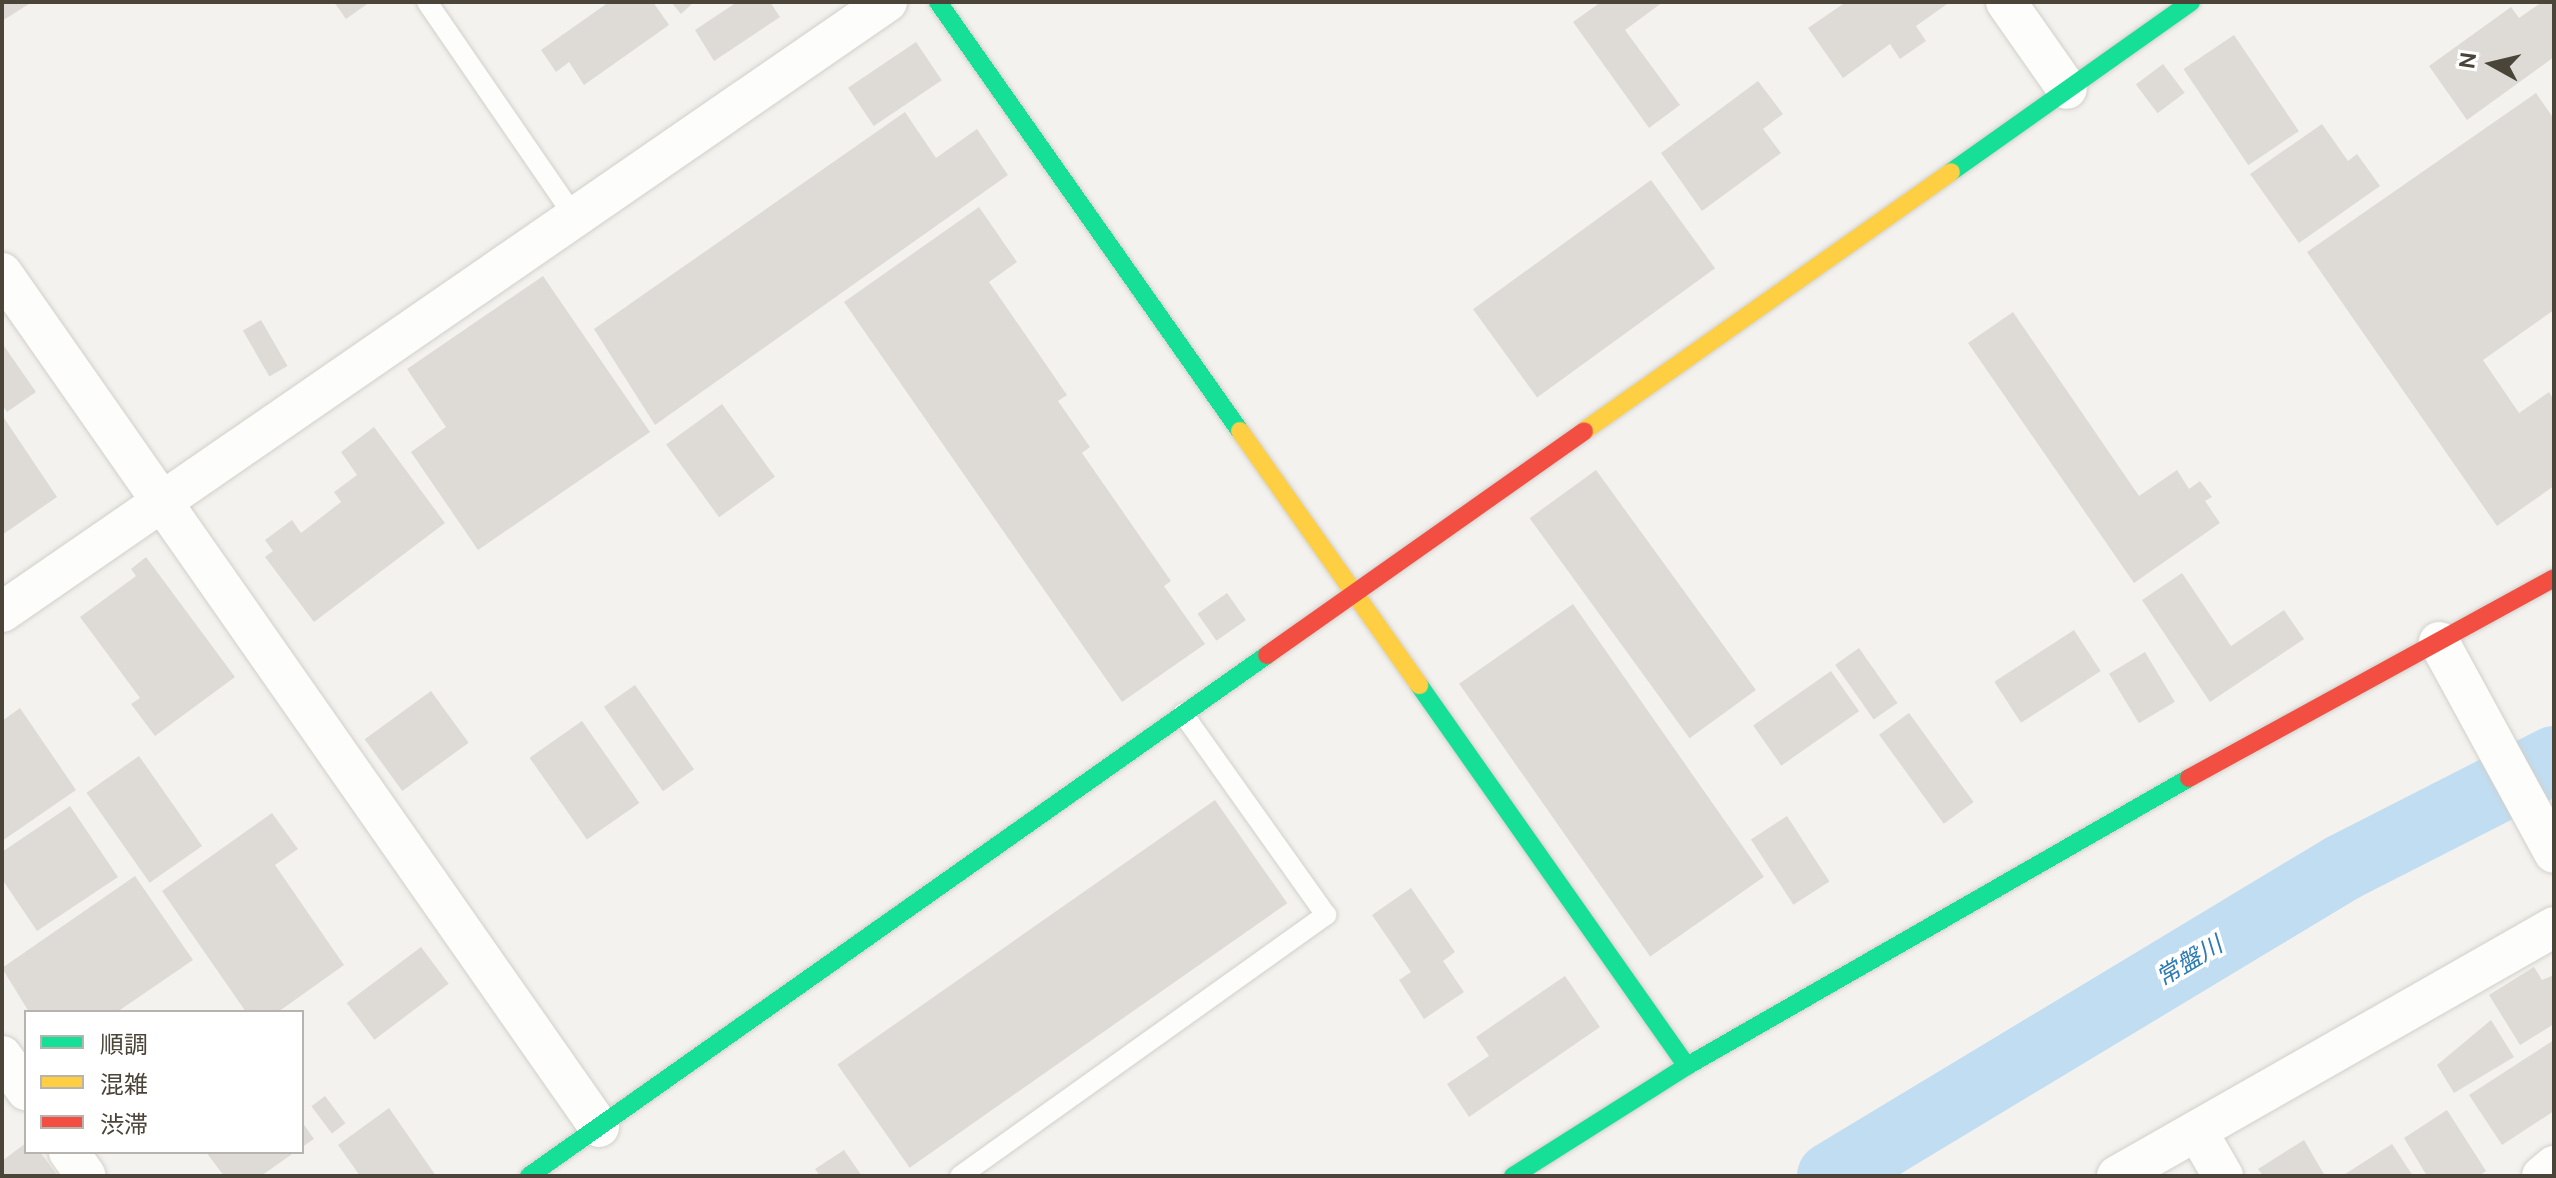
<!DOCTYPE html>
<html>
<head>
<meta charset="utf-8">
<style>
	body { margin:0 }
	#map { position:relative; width:2556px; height:1178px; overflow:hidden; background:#f4f2ee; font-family:"DM Sans","Noto Sans JP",sans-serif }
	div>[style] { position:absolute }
	.river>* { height:68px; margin:-34px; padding:0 34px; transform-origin:34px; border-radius:34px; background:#c0ddf1 }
	.building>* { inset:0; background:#dedbd6; transform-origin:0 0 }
	.roads { filter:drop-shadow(0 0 2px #d2d0cb) drop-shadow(0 0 2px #d2d0cb) }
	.lane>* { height:20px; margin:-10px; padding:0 10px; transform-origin:10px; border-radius:10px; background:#fdfdfc }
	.street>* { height:40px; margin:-20px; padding:0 20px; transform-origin:20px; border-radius:20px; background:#fdfdfc }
	.fast>* { height:18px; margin:-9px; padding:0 9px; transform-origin:9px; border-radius:9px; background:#16e098 }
	.slow>* { height:18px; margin:-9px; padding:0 9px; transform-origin:9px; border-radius:9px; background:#ffcf43 }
	.jam>* { height:18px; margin:-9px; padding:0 9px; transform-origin:9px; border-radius:9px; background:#f24e42 }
	span { translate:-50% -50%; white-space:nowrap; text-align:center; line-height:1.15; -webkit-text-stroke:7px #fff; paint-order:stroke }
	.water-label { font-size:24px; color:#2e7ab2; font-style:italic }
	.frame { position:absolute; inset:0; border:4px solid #4b4439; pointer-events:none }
	.legend { position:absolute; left:24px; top:1010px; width:280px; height:144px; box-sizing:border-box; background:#fff; border:2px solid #b7b4b0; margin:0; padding:10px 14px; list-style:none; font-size:24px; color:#4b4439 }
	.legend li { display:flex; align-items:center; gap:16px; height:40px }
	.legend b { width:40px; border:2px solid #b7b4b0 }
	.north { position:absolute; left:2452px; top:24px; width:80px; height:80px; -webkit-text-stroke:6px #fff; paint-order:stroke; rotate:278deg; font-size:22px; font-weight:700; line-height:32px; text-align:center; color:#4b4439 }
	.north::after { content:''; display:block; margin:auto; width:28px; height:36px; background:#4b4439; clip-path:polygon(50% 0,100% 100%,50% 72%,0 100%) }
</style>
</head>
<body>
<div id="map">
	<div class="river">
		<i style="left:1831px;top:1176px;width:597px;rotate:-31.08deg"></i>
		<i style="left:2342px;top:868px;width:238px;rotate:-27deg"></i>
	</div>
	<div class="building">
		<i style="clip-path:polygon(2px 2px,32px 2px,2px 21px)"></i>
		<i style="clip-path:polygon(334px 2px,370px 2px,346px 19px)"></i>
		<i style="clip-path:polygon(609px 2px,653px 2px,669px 25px,584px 85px,569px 62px,556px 72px,541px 50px)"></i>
		<i style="clip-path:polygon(671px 2px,694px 2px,681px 14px)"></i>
		<i style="clip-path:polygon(737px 2px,770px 2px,780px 17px,714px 61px,695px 30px)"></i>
		<i style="clip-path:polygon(1601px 2px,1663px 2px,1625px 30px,1680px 105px,1649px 128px,1573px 22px)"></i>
		<i style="clip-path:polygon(1846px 2px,1950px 2px,1916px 26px,1926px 41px,1900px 59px,1890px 44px,1843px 78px,1808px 28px)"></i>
		<i style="clip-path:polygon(2542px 2px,2554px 2px,2554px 57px,2467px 120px,2429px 66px,2511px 7px,2519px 18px)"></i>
		<i style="left:2234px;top:35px;width:116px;height:61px;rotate:56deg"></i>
		<i style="left:916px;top:42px;width:46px;height:82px;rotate:56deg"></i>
		<i style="left:2163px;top:64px;width:36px;height:34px;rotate:53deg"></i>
		<i style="clip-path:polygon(1758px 81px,1783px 114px,1763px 129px,1781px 153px,1702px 211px,1661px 153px)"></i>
		<i style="clip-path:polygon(2536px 93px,2554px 119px,2554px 310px,2483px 360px,2519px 413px,2549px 392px,2554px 400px,2554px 486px,2497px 526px,2307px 252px)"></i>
		<i style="clip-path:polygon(905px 112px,936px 158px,977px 129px,1008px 175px,655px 425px,594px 329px)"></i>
		<i style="clip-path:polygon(2322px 124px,2348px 161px,2357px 154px,2380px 186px,2299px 243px,2250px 174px)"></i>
		<i style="left:1651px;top:180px;width:109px;height:220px;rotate:54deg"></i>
		<i style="clip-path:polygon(979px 207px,1017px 262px,989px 282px,1067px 395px,1058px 401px,1090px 447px,1082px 453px,1171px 581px,1164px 586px,1205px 644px,1122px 702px,844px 302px)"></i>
		<i style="clip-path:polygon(543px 276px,650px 432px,478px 550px,411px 452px,446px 427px,407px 369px)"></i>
		<i style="clip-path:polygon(2013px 312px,2139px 496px,2177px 470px,2189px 489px,2200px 481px,2212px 497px,2205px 501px,2220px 523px,2134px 583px,1968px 343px)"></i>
		<i style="left:261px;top:320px;width:53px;height:21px;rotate:60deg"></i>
		<i style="clip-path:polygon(2px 343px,36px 392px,7px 412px,2px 405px)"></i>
		<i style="left:722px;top:404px;width:90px;height:69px;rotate:54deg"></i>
		<i style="clip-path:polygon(2px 415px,57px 497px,2px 535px)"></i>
		<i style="clip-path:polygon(374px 427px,445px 523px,314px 622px,265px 557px,273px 551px,265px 540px,292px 520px,301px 533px,341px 502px,334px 492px,357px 475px,341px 452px)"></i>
		<i style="left:1596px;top:470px;width:272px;height:82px;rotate:54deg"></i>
		<i style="clip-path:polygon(146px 557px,235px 677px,155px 736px,131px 704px,140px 698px,80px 617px,136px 576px,131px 569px)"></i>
		<i style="clip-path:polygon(2182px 573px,2231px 646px,2284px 610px,2304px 639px,2210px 702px,2142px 600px)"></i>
		<i style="left:1227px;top:593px;width:33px;height:36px;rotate:55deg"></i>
		<i style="left:1573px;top:604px;width:333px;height:139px;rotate:55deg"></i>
		<i style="left:2074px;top:630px;width:49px;height:95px;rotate:57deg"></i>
		<i style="left:1859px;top:648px;width:67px;height:29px;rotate:55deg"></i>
		<i style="left:2145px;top:652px;width:58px;height:42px;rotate:59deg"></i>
		<i style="left:1831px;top:671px;width:49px;height:95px;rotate:55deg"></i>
		<i style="left:635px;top:685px;width:103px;height:38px;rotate:55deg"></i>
		<i style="left:431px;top:691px;width:64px;height:82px;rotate:54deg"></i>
		<i style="clip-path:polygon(20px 708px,76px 790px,2px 841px,2px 721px)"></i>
		<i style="left:1909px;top:713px;width:110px;height:37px;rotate:54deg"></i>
		<i style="left:582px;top:721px;width:100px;height:64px;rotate:55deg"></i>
		<i style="left:139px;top:756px;width:110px;height:64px;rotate:55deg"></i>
		<i style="left:1215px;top:800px;width:126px;height:461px;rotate:55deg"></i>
		<i style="clip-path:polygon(70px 806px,118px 877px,37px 931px,2px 879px,2px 852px)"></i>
		<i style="clip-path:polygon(272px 813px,298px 849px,275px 865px,344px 965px,278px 1012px,246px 1012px,162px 891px)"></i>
		<i style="left:1787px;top:816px;width:78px;height:43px;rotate:57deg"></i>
		<i style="clip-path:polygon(135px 876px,193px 960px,117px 1012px,29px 1012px,2px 968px)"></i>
		<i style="clip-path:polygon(1411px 888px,1455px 952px,1443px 961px,1464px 992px,1424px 1019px,1399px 980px,1411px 972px,1372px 915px)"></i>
		<i style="left:421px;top:947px;width:46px;height:93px;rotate:53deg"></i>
		<i style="clip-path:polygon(2534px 967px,2542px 980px,2554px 975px,2554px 1024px,2520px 1045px,2489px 995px)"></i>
		<i style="clip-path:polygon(1565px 976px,1600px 1027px,1469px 1117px,1447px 1084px,1489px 1056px,1476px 1037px)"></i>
		<i style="clip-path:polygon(2491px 1020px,2514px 1057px,2454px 1093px,2437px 1065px)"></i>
		<i style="clip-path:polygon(2554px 1040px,2554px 1111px,2502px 1145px,2469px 1095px)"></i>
		<i style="left:325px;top:1096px;width:34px;height:17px;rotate:53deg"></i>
		<i style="clip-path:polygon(389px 1108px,436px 1176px,360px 1176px,338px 1145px)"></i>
		<i style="clip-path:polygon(2447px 1110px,2486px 1171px,2479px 1176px,2427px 1176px,2404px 1138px)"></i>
		<i style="clip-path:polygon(302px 1122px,314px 1139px,302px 1147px)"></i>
		<i style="clip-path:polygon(2304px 1140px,2325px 1176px,2263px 1176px,2258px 1169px)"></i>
		<i style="clip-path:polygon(26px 1143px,26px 1152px,40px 1152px,58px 1176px,2px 1176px,2px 1161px)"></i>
		<i style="clip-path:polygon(2392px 1144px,2413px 1176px,2342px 1176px)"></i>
		<i style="clip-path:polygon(844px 1150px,862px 1176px,820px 1176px,815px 1169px)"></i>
		<i style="clip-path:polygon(206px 1152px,295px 1152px,261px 1176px,224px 1176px)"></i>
	</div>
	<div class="roads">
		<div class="lane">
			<i style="left:427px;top:2px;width:261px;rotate:55.5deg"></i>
			<i style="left:960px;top:1176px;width:450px;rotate:-35.5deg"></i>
			<i style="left:1326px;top:915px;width:247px;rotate:-125.4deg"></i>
		</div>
		<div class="street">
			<i style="left:2006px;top:2px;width:106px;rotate:55deg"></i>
			<i style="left:2px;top:273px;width:1042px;rotate:55.04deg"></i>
			<i style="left:2px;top:612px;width:1075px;rotate:-34.58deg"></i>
			<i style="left:2439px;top:642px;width:240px;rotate:61.4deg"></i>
			<i style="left:2px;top:1056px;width:42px;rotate:54.8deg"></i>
			<i style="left:2197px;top:1131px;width:52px;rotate:60deg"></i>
			<i style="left:69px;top:1152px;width:29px;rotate:55deg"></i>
			<i style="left:2117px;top:1176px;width:503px;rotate:-29.67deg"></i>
			<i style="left:2542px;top:1176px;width:16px;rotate:-40deg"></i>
		</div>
		<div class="fast">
			<i style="left:938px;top:2px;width:525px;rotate:54.86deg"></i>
			<i style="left:1951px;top:172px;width:294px;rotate:-35.3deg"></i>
			<i style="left:1419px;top:685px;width:466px;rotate:54.9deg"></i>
			<i style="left:529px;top:1176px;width:903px;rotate:-35.22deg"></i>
			<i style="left:1513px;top:1176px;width:206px;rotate:-32.3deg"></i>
			<i style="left:1687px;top:1066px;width:579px;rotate:-29.84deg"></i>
		</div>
		<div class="slow">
			<i style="left:1240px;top:431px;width:311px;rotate:54.8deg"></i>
			<i style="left:1584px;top:431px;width:449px;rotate:-35.2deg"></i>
		</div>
		<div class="jam">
			<i style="left:1267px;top:655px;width:388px;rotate:-35.2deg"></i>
			<i style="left:2189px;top:778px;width:416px;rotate:-28.7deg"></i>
		</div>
	</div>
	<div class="water-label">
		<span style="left:2189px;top:961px;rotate:-31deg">常盤川</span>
	</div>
	<div class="frame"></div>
	<ul class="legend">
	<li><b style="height:10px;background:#16e098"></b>順調</li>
	<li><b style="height:10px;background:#ffcf43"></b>混雑</li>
	<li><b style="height:10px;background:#f24e42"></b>渋滞</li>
	</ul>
	<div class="north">N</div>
</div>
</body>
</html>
